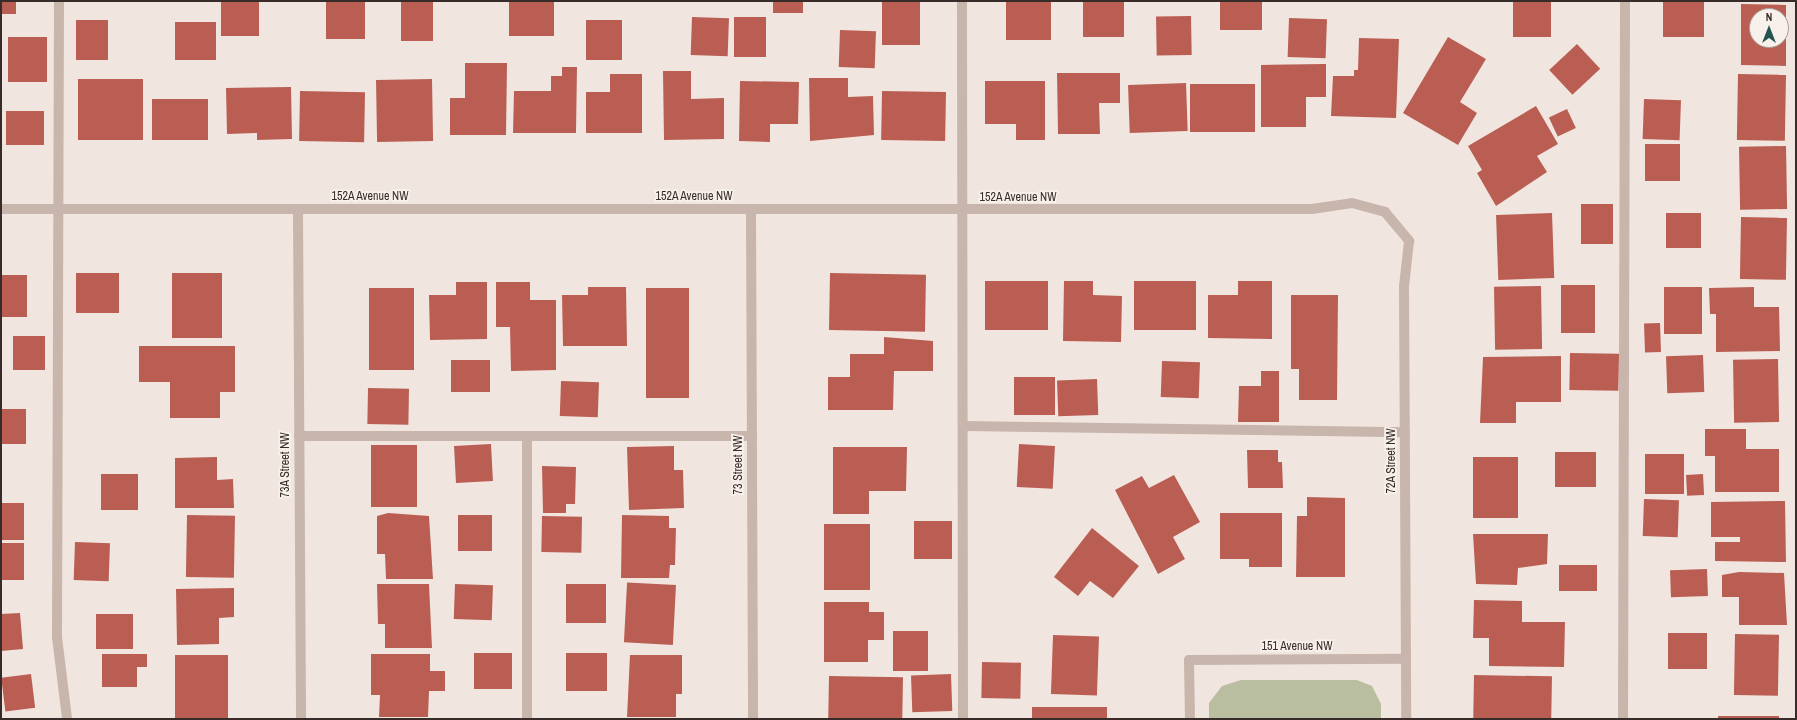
<!DOCTYPE html>
<html>
<head>
<meta charset="utf-8">
<style>
	body { margin:0 }
	#map { position:relative; width:1797px; height:720px; overflow:hidden; background:#f1e6df; font-family:"Archivo Narrow",sans-serif }
	div>[style] { position:absolute }
	.green>* { inset:0; background:#b9bea0 }
	.building>* { inset:0; background:#ba5e53; transform-origin:0 0 }
	.lane>* { height:10px; margin:-5px; padding:0 5px; transform-origin:5px; border-radius:5px; background:#c8b5ac }
	.street>* { height:10px; margin:-5px; padding:0 5px; transform-origin:5px; border-radius:5px; background:#c8b5ac }
	span { translate:-50% -50%; white-space:nowrap; text-align:center; line-height:1.15; -webkit-text-stroke:3.5px #f8f1eb; paint-order:stroke }
	.street-label { font-size:12px; color:#372c2a }
	.frame { position:absolute; inset:0; border:2px solid #372c2a; pointer-events:none }
	.north { position:absolute; left:1749px; top:8px; width:40px; height:40px; box-sizing:border-box; background:#f8f1eb; border:1px solid #aba29e; border-radius:50%; rotate:0deg; font-size:11px; font-weight:700; line-height:16px; text-align:center; color:#372c2a }
	.north::after { content:''; display:block; margin:auto; width:14px; height:18px; background:#245451; clip-path:polygon(50% 0,100% 100%,50% 72%,0 100%) }
</style>
</head>
<body>
<div id="map">
	<div class="green">
		<i style="clip-path:polygon(1241px 680px,1357px 680px,1372px 686px,1381px 704px,1381px 719px,1209px 719px,1209px 703px,1222px 686px)"></i>
	</div>
	<div class="building">
		<i style="left:1px;top:1px;width:15px;height:13px"></i>
		<i style="left:221px;top:1px;width:38px;height:35px"></i>
		<i style="left:326px;top:1px;width:39px;height:38px"></i>
		<i style="left:401px;top:1px;width:32px;height:40px"></i>
		<i style="left:509px;top:1px;width:45px;height:35px"></i>
		<i style="left:773px;top:1px;width:30px;height:12px"></i>
		<i style="left:882px;top:1px;width:38px;height:44px"></i>
		<i style="left:1006px;top:1px;width:45px;height:39px"></i>
		<i style="left:1083px;top:1px;width:41px;height:36px"></i>
		<i style="left:1220px;top:1px;width:42px;height:29px"></i>
		<i style="left:1513px;top:1px;width:38px;height:36px"></i>
		<i style="left:1663px;top:1px;width:41px;height:36px"></i>
		<i style="clip-path:polygon(evenodd,1741px 4px,1786px 5px,1786px 66px,1741px 65px,1741px 4px,1757px 16px,1781px 16px,1781px 40px,1757px 40px,1757px 16px)"></i>
		<i style="left:1191px;top:16px;width:39px;height:35px;rotate:89deg"></i>
		<i style="left:692px;top:17px;width:37px;height:38px;rotate:2deg"></i>
		<i style="left:734px;top:17px;width:32px;height:40px"></i>
		<i style="left:1289px;top:18px;width:38px;height:39px;rotate:2deg"></i>
		<i style="left:76px;top:20px;width:32px;height:40px"></i>
		<i style="left:586px;top:20px;width:36px;height:40px"></i>
		<i style="left:216px;top:22px;width:38px;height:41px;rotate:90deg"></i>
		<i style="left:840px;top:30px;width:36px;height:37px;rotate:2deg"></i>
		<i style="left:8px;top:37px;width:39px;height:45px"></i>
		<i style="clip-path:polygon(1448px 37px,1486px 59px,1460px 102px,1477px 113px,1458px 145px,1403px 113px)"></i>
		<i style="clip-path:polygon(1359px 38px,1399px 39px,1396px 118px,1331px 116px,1333px 76px,1354px 76px,1354px 70px,1358px 70px)"></i>
		<i style="left:1577px;top:44px;width:34px;height:38px;rotate:47deg"></i>
		<i style="clip-path:polygon(465px 63px,507px 63px,506px 135px,450px 135px,450px 98px,465px 98px)"></i>
		<i style="clip-path:polygon(1326px 64px,1326px 97px,1306px 97px,1306px 127px,1261px 127px,1261px 65px)"></i>
		<i style="clip-path:polygon(562px 67px,577px 67px,576px 133px,513px 133px,514px 91px,551px 91px,551px 76px,562px 76px)"></i>
		<i style="clip-path:polygon(663px 71px,691px 71px,691px 99px,724px 98px,724px 139px,664px 140px)"></i>
		<i style="clip-path:polygon(1057px 73px,1120px 73px,1120px 103px,1099px 103px,1100px 134px,1058px 134px)"></i>
		<i style="clip-path:polygon(610px 74px,642px 74px,642px 133px,586px 133px,586px 92px,610px 92px)"></i>
		<i style="left:1738px;top:74px;width:48px;height:66px;rotate:1deg"></i>
		<i style="clip-path:polygon(809px 78px,848px 78px,848px 97px,873px 96px,874px 135px,810px 141px)"></i>
		<i style="left:78px;top:79px;width:65px;height:61px"></i>
		<i style="left:432px;top:79px;width:62px;height:56px;rotate:89deg"></i>
		<i style="clip-path:polygon(740px 81px,799px 82px,798px 124px,770px 124px,770px 142px,739px 141px)"></i>
		<i style="clip-path:polygon(985px 81px,1045px 81px,1045px 140px,1016px 140px,1016px 124px,985px 124px)"></i>
		<i style="left:1186px;top:83px;width:48px;height:58px;rotate:88deg"></i>
		<i style="left:1255px;top:84px;width:48px;height:65px;rotate:90deg"></i>
		<i style="clip-path:polygon(291px 87px,292px 139px,257px 140px,257px 133px,227px 134px,226px 88px)"></i>
		<i style="left:300px;top:91px;width:65px;height:50px;rotate:1deg"></i>
		<i style="left:882px;top:91px;width:64px;height:49px;rotate:1deg"></i>
		<i style="left:152px;top:99px;width:56px;height:41px"></i>
		<i style="left:1644px;top:99px;width:37px;height:40px;rotate:2deg"></i>
		<i style="clip-path:polygon(1536px 106px,1558px 144px,1537px 156px,1547px 172px,1496px 206px,1477px 173px,1482px 170px,1468px 146px)"></i>
		<i style="left:1567px;top:109px;width:21px;height:20px;rotate:65deg"></i>
		<i style="left:6px;top:111px;width:38px;height:34px"></i>
		<i style="left:1645px;top:144px;width:35px;height:37px"></i>
		<i style="left:1786px;top:146px;width:63px;height:47px;rotate:89deg"></i>
		<i style="left:1581px;top:204px;width:32px;height:40px"></i>
		<i style="left:1552px;top:213px;width:65px;height:56px;rotate:88deg"></i>
		<i style="left:1666px;top:213px;width:35px;height:35px"></i>
		<i style="left:1741px;top:217px;width:46px;height:62px;rotate:1deg"></i>
		<i style="left:76px;top:273px;width:43px;height:40px"></i>
		<i style="left:172px;top:273px;width:50px;height:65px"></i>
		<i style="left:830px;top:273px;width:96px;height:57px;rotate:1deg"></i>
		<i style="left:1px;top:275px;width:26px;height:42px"></i>
		<i style="left:985px;top:281px;width:63px;height:49px"></i>
		<i style="clip-path:polygon(1064px 281px,1093px 281px,1093px 295px,1122px 296px,1121px 342px,1063px 341px)"></i>
		<i style="left:1134px;top:281px;width:62px;height:49px"></i>
		<i style="clip-path:polygon(1238px 281px,1272px 281px,1272px 339px,1208px 338px,1208px 295px,1238px 295px)"></i>
		<i style="clip-path:polygon(456px 282px,487px 282px,487px 339px,430px 340px,429px 295px,456px 295px)"></i>
		<i style="clip-path:polygon(496px 282px,530px 282px,530px 300px,556px 300px,556px 370px,511px 371px,510px 327px,496px 327px)"></i>
		<i style="left:1561px;top:285px;width:34px;height:48px"></i>
		<i style="left:1541px;top:286px;width:63px;height:47px;rotate:89deg"></i>
		<i style="clip-path:polygon(588px 287px,626px 287px,627px 346px,563px 346px,562px 295px,588px 295px)"></i>
		<i style="left:1664px;top:287px;width:38px;height:47px"></i>
		<i style="clip-path:polygon(1754px 287px,1754px 307px,1779px 307px,1780px 351px,1716px 352px,1716px 314px,1710px 314px,1709px 288px)"></i>
		<i style="left:369px;top:288px;width:45px;height:82px"></i>
		<i style="left:646px;top:288px;width:43px;height:110px"></i>
		<i style="clip-path:polygon(1291px 295px,1338px 295px,1337px 400px,1299px 400px,1299px 369px,1291px 369px)"></i>
		<i style="left:1660px;top:323px;width:29px;height:16px;rotate:88deg"></i>
		<i style="left:13px;top:336px;width:32px;height:34px"></i>
		<i style="clip-path:polygon(884px 337px,933px 341px,933px 371px,894px 371px,893px 410px,828px 410px,828px 377px,850px 377px,850px 354px,884px 354px)"></i>
		<i style="clip-path:polygon(139px 346px,235px 346px,235px 392px,220px 392px,220px 418px,170px 418px,170px 382px,139px 382px)"></i>
		<i style="left:1570px;top:353px;width:49px;height:37px;rotate:1deg"></i>
		<i style="left:1703px;top:355px;width:37px;height:37px;rotate:88deg"></i>
		<i style="clip-path:polygon(1561px 356px,1561px 402px,1516px 402px,1516px 423px,1480px 423px,1483px 357px)"></i>
		<i style="left:1778px;top:359px;width:63px;height:45px;rotate:89deg"></i>
		<i style="left:451px;top:360px;width:39px;height:32px"></i>
		<i style="left:1162px;top:361px;width:38px;height:36px;rotate:2deg"></i>
		<i style="clip-path:polygon(1261px 371px,1279px 371px,1279px 422px,1238px 422px,1239px 386px,1261px 386px)"></i>
		<i style="left:1014px;top:377px;width:41px;height:38px"></i>
		<i style="left:1097px;top:379px;width:36px;height:40px;rotate:88deg"></i>
		<i style="left:561px;top:381px;width:38px;height:35px;rotate:2deg"></i>
		<i style="left:368px;top:388px;width:41px;height:36px;rotate:1deg"></i>
		<i style="left:1px;top:409px;width:25px;height:35px"></i>
		<i style="clip-path:polygon(1705px 429px,1746px 429px,1746px 449px,1779px 449px,1779px 492px,1715px 492px,1715px 456px,1705px 456px)"></i>
		<i style="left:491px;top:444px;width:37px;height:37px;rotate:87deg"></i>
		<i style="left:1019px;top:444px;width:36px;height:43px;rotate:3deg"></i>
		<i style="left:371px;top:445px;width:46px;height:62px"></i>
		<i style="clip-path:polygon(674px 446px,674px 470px,683px 470px,684px 508px,629px 510px,627px 447px)"></i>
		<i style="clip-path:polygon(833px 447px,907px 447px,906px 491px,869px 491px,869px 514px,833px 514px)"></i>
		<i style="clip-path:polygon(1247px 450px,1278px 450px,1278px 462px,1282px 462px,1283px 488px,1248px 488px)"></i>
		<i style="left:1555px;top:452px;width:41px;height:35px"></i>
		<i style="left:1645px;top:454px;width:39px;height:40px"></i>
		<i style="clip-path:polygon(217px 457px,217px 480px,233px 479px,234px 508px,175px 508px,175px 458px)"></i>
		<i style="left:1473px;top:457px;width:45px;height:61px"></i>
		<i style="clip-path:polygon(542px 466px,576px 467px,575px 504px,566px 504px,566px 513px,543px 513px)"></i>
		<i style="left:101px;top:474px;width:37px;height:36px"></i>
		<i style="left:1703px;top:474px;width:21px;height:17px;rotate:87deg"></i>
		<i style="clip-path:polygon(1174px 475px,1200px 522px,1173px 537px,1185px 559px,1158px 574px,1115px 490px,1142px 476px,1149px 488px)"></i>
		<i style="clip-path:polygon(1307px 497px,1345px 498px,1345px 577px,1296px 577px,1297px 516px,1307px 516px)"></i>
		<i style="left:1644px;top:499px;width:35px;height:37px;rotate:2deg"></i>
		<i style="clip-path:polygon(1785px 501px,1786px 562px,1715px 561px,1715px 542px,1740px 542px,1740px 537px,1711px 537px,1711px 502px)"></i>
		<i style="left:1px;top:503px;width:23px;height:37px"></i>
		<i style="clip-path:polygon(388px 513px,429px 516px,433px 579px,386px 579px,385px 554px,377px 554px,377px 516px)"></i>
		<i style="clip-path:polygon(1220px 513px,1282px 513px,1282px 567px,1249px 567px,1249px 559px,1220px 559px)"></i>
		<i style="left:187px;top:515px;width:48px;height:62px;rotate:1deg"></i>
		<i style="left:458px;top:515px;width:34px;height:36px"></i>
		<i style="clip-path:polygon(622px 515px,669px 516px,669px 528px,676px 528px,675px 565px,670px 565px,669px 578px,621px 578px)"></i>
		<i style="left:542px;top:516px;width:40px;height:36px;rotate:1deg"></i>
		<i style="left:952px;top:521px;width:38px;height:38px;rotate:90deg"></i>
		<i style="left:824px;top:524px;width:46px;height:66px"></i>
		<i style="clip-path:polygon(1092px 528px,1139px 566px,1113px 598px,1090px 581px,1078px 596px,1054px 577px)"></i>
		<i style="clip-path:polygon(1473px 534px,1548px 534px,1547px 564px,1518px 568px,1517px 585px,1476px 584px)"></i>
		<i style="left:75px;top:542px;width:35px;height:38px;rotate:2deg"></i>
		<i style="left:1px;top:543px;width:23px;height:37px"></i>
		<i style="left:1559px;top:565px;width:38px;height:26px"></i>
		<i style="left:1707px;top:569px;width:27px;height:37px;rotate:88deg"></i>
		<i style="clip-path:polygon(1739px 572px,1784px 573px,1787px 625px,1739px 625px,1739px 597px,1722px 597px,1722px 575px)"></i>
		<i style="clip-path:polygon(377px 584px,429px 584px,432px 648px,385px 648px,385px 624px,378px 624px)"></i>
		<i style="left:455px;top:584px;width:38px;height:35px;rotate:2deg"></i>
		<i style="left:566px;top:584px;width:40px;height:39px"></i>
		<i style="left:676px;top:585px;width:60px;height:49px;rotate:93deg"></i>
		<i style="clip-path:polygon(234px 588px,234px 617px,219px 618px,219px 644px,177px 645px,176px 589px)"></i>
		<i style="clip-path:polygon(1474px 600px,1522px 601px,1522px 622px,1565px 622px,1564px 667px,1489px 666px,1489px 638px,1473px 638px)"></i>
		<i style="clip-path:polygon(824px 602px,869px 602px,869px 612px,884px 612px,884px 640px,868px 640px,868px 662px,824px 662px)"></i>
		<i style="clip-path:polygon(20px 613px,23px 649px,1px 651px,1px 614px)"></i>
		<i style="left:96px;top:614px;width:37px;height:35px"></i>
		<i style="left:893px;top:631px;width:35px;height:40px"></i>
		<i style="left:1668px;top:633px;width:39px;height:36px"></i>
		<i style="left:1735px;top:634px;width:44px;height:61px;rotate:1deg"></i>
		<i style="left:1053px;top:635px;width:46px;height:59px;rotate:2deg"></i>
		<i style="left:474px;top:653px;width:38px;height:36px"></i>
		<i style="left:607px;top:653px;width:38px;height:41px;rotate:90deg"></i>
		<i style="clip-path:polygon(102px 654px,147px 654px,147px 667px,137px 667px,137px 687px,102px 687px)"></i>
		<i style="clip-path:polygon(371px 654px,430px 654px,430px 671px,445px 671px,445px 691px,429px 691px,428px 717px,379px 717px,380px 695px,371px 695px)"></i>
		<i style="left:175px;top:655px;width:53px;height:64px"></i>
		<i style="clip-path:polygon(630px 655px,682px 655px,682px 694px,676px 694px,676px 717px,627px 717px)"></i>
		<i style="left:982px;top:662px;width:39px;height:36px;rotate:1deg"></i>
		<i style="left:31px;top:674px;width:34px;height:30px;rotate:83deg"></i>
		<i style="left:951px;top:674px;width:37px;height:40px;rotate:88deg"></i>
		<i style="left:1474px;top:675px;width:78px;height:44px;rotate:1deg"></i>
		<i style="left:829px;top:676px;width:74px;height:43px;rotate:1deg"></i>
		<i style="left:1032px;top:707px;width:75px;height:12px"></i>
		<i style="left:1718px;top:716px;width:61px;height:3px"></i>
	</div>
	<div class="lane">
		<i style="left:59px;top:1px;width:636px;rotate:90.18deg"></i>
		<i style="left:57px;top:637px;width:83px;rotate:83deg"></i>
		<i style="left:962px;top:1px;width:718px;rotate:89.92deg"></i>
		<i style="left:963px;top:426px;width:442px;rotate:0.8deg"></i>
		<i style="left:299px;top:436px;width:453px"></i>
		<i style="left:527px;top:436px;width:283px;rotate:90deg"></i>
		<i style="left:1623px;top:719px;width:718px;rotate:-89.84deg"></i>
	</div>
	<div class="street">
		<i style="left:1px;top:209px;width:1311px"></i>
		<i style="left:1312px;top:209px;width:40px;rotate:-8.5deg"></i>
		<i style="left:1352px;top:203px;width:34px;rotate:15deg"></i>
		<i style="left:1385px;top:212px;width:38px;rotate:50deg"></i>
		<i style="left:1409px;top:241px;width:45px;rotate:96.3deg"></i>
		<i style="left:1404px;top:286px;width:433px;rotate:89.7deg"></i>
		<i style="left:298px;top:210px;width:509px;rotate:89.66deg"></i>
		<i style="left:751px;top:210px;width:509px;rotate:89.77deg"></i>
		<i style="left:1190px;top:719px;width:59px;rotate:-91deg"></i>
		<i style="left:1189px;top:660px;width:216px;rotate:-0.3deg"></i>
	</div>
	<div class="street-label">
		<span style="left:370px;top:197px">152A Avenue NW</span>
		<span style="left:694px;top:197px">152A Avenue NW</span>
		<span style="left:1018px;top:198px">152A Avenue NW</span>
		<span style="left:1392px;top:461px;rotate:-90deg">72A Street NW</span>
		<span style="left:286px;top:465px;rotate:-90deg">73A Street NW</span>
		<span style="left:739px;top:465px;rotate:-90deg">73 Street NW</span>
		<span style="left:1297px;top:647px">151 Avenue NW</span>
	</div>
	<div class="frame"></div>
	<div class="north">N</div>
</div>
</body>
</html>
